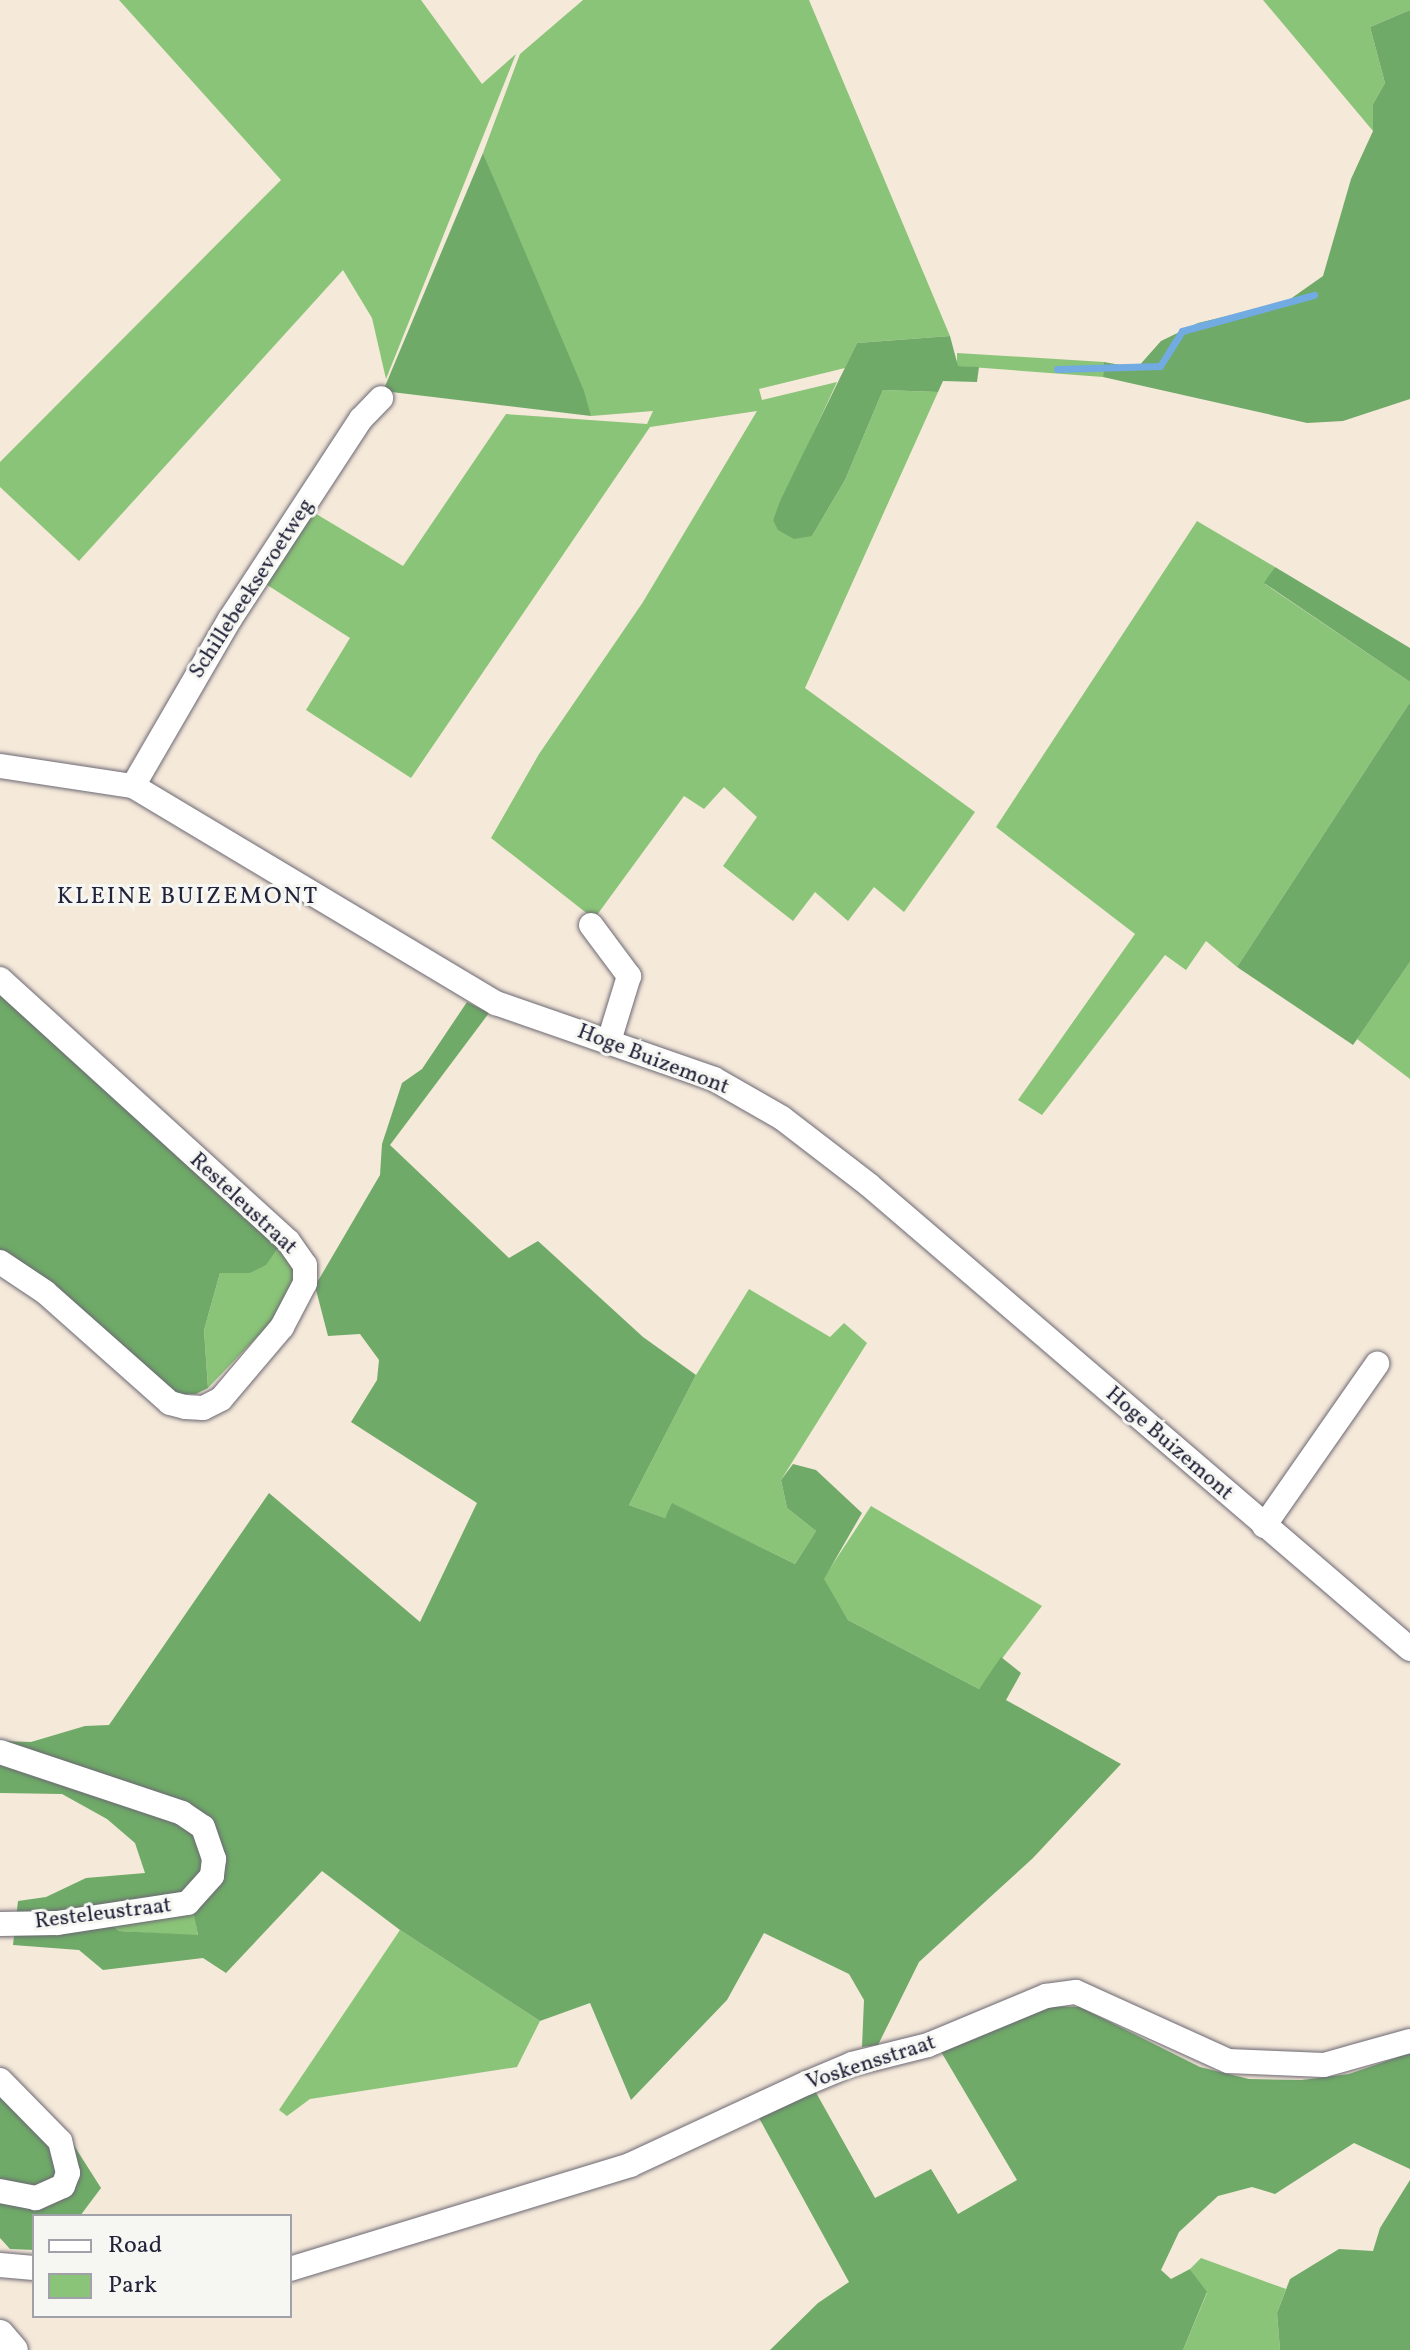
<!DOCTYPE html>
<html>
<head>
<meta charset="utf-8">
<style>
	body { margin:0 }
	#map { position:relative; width:1410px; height:2350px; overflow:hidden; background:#f5e9da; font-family:Vollkorn,serif }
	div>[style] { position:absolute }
	.green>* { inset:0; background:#8ac478 }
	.forest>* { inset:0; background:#6faa68 }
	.stream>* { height:7px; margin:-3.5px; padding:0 3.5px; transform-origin:3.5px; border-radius:3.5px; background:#72abe2 }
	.roads { filter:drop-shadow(0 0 2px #6c6873) drop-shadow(0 0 2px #6c6873) }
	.minor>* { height:24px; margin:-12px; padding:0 12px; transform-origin:12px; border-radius:12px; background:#fff }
	.tertiary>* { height:28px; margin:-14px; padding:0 14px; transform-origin:14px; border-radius:14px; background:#fff }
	span { translate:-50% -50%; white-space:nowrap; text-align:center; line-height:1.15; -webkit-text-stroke:6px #f6f6f2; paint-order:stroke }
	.street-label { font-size:22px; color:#22223b }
	.neighbourhood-label { font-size:24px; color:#22223b; letter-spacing:2px }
	.legend { position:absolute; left:32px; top:2214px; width:260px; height:104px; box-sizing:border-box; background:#f6f6f2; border:2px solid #a1a1a9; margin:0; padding:10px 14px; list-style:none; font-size:24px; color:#22223b }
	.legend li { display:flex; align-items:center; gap:16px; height:40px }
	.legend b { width:40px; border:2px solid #a1a1a9 }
</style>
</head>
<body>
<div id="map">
	<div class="green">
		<i style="clip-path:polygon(119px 0,421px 0,482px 84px,516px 54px,386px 379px,372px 318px,343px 270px,79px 561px,0 487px,0 462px,281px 180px)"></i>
		<i style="clip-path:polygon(583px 0,809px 0,950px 336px,857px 343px,845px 368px,759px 389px,762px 400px,837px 382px,773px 520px,812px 536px,845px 480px,883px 390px,938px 392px,805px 688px,975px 812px,904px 912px,874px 887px,848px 921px,815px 892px,793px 921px,723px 866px,757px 817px,724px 787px,704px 809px,684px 796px,594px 919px,491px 838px,539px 754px,643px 602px,757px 411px,650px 427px,411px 778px,306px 710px,350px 638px,261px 581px,308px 509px,403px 566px,506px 414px,647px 424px,653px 411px,591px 416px,483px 153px,520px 54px)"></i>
		<i style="clip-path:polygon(1263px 0,1410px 0,1410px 10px,1370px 27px,1385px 83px,1373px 104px,1373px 131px)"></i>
		<i style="clip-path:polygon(957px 353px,1104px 362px,1103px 377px,957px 366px)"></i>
		<i style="clip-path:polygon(1197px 521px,1275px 567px,1265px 584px,1410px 682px,1410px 702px,1237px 967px,1206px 941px,1186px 970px,1165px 955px,1042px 1115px,1018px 1100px,1135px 934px,996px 827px)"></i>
		<i style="clip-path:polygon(1410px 962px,1410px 1079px,1357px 1039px)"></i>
		<i style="clip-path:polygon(274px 1237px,293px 1262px,294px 1283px,283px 1310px,208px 1388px,204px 1330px,220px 1273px,250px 1273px)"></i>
		<i style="clip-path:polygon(749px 1289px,830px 1337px,844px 1323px,867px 1343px,781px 1480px,787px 1508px,816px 1531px,795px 1564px,673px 1504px,665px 1518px,629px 1505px,696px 1375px)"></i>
		<i style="clip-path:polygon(871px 1506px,1042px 1606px,979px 1689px,848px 1620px,823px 1579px)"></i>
		<i style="clip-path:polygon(194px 1910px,198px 1936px,119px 1931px,111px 1924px)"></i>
		<i style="clip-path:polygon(400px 1930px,540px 2021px,517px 2067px,310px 2099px,287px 2116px,279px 2110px)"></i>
		<i style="clip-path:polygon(1201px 2258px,1286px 2289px,1277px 2313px,1280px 2350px,1183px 2350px,1207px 2293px,1190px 2269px)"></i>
	</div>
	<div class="forest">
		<i style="clip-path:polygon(1410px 10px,1410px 399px,1343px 421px,1307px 423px,1103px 377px,1104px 362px,1137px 368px,1161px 341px,1198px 323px,1286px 302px,1323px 276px,1351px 179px,1373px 131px,1373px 104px,1385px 83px,1370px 27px)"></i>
		<i style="clip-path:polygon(483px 153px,584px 391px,591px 416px,383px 391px)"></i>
		<i style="clip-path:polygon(950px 336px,958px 366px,979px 367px,977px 382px,943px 381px,938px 392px,883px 390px,845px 480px,812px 536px,794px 539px,778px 530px,773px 520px,781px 499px,857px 343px)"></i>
		<i style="clip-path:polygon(1275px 567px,1410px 648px,1410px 682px,1264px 583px)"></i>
		<i style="clip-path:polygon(1410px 702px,1410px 962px,1353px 1045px,1237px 967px)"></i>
		<i style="clip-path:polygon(0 988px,274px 1237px,277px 1249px,266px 1265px,250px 1273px,220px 1273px,204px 1330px,208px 1388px,196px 1394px,173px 1394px,0 1251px)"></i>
		<i style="clip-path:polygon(evenodd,467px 1002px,489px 1013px,390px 1145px,509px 1258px,538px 1241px,643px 1337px,696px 1375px,629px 1505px,665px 1518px,672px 1503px,795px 1564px,816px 1531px,787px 1508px,781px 1480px,793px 1464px,816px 1470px,862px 1513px,824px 1579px,848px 1620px,979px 1689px,1001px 1657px,1021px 1673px,1006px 1700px,1121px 1764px,1033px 1858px,919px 1962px,878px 2045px,862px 2047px,864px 2000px,849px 1974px,764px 1933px,727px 2000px,631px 2100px,590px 2003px,540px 2021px,400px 1930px,322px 1871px,226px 1973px,203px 1958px,103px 1970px,79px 1950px,13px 1945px,18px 1901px,46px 1897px,86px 1878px,145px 1873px,135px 1843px,107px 1819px,62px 1794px,0 1793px,0 1741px,31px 1742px,85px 1726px,109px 1725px,269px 1493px,420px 1622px,477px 1503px,351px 1422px,377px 1380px,379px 1360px,360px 1334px,328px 1336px,315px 1286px,380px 1175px,382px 1144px,402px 1083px,422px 1069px,467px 1002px,193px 1910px,198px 1935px,119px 1931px,111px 1924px,193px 1910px)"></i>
		<i style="clip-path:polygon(1050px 2006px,1080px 2007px,1200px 2067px,1249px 2079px,1302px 2080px,1349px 2074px,1410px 2053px,1410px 2169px,1354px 2143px,1275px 2194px,1252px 2187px,1218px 2196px,1179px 2232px,1161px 2270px,1171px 2279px,1190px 2269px,1207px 2292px,1183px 2350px,770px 2350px,818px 2303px,849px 2282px,759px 2118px,814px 2089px,875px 2198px,931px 2169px,958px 2214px,1017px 2180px,940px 2050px)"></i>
		<i style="clip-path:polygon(0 2086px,73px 2144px,101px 2188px,80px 2216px,34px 2216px,34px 2250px,10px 2249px,0 2238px)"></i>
		<i style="clip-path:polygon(1410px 2180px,1410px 2350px,1280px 2350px,1277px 2313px,1290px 2279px,1339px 2249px,1373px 2251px,1380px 2228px)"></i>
	</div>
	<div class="stream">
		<i style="left:1057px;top:369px;width:103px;rotate:-1.7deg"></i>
		<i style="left:1160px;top:366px;width:41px;rotate:-57.8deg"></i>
		<i style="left:1182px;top:331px;width:137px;rotate:-15.3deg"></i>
	</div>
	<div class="roads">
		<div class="minor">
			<i style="left:0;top:766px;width:134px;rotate:8.6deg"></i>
			<i style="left:133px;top:786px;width:423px;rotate:30.9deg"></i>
			<i style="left:496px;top:1003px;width:231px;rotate:19.2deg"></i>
			<i style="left:714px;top:1079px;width:78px;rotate:29.8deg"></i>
			<i style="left:782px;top:1118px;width:110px;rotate:37.6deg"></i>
			<i style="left:869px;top:1185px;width:713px;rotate:40.62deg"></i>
			<i style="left:133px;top:786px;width:193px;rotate:-59.9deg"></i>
			<i style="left:230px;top:619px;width:239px;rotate:-56.8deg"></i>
			<i style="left:361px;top:419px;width:29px;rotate:-46deg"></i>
			<i style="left:591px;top:925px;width:64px;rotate:53.3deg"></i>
			<i style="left:629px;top:976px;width:68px;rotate:107.1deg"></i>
			<i style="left:0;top:979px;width:389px;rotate:42.3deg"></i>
			<i style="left:288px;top:1241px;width:29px;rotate:55deg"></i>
			<i style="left:305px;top:1265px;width:18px;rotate:90deg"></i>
			<i style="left:305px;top:1283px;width:50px;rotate:117.6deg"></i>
			<i style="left:282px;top:1327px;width:94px;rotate:130.3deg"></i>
			<i style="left:221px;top:1399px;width:20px;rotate:153deg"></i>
			<i style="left:203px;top:1408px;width:18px;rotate:-177deg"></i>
			<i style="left:185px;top:1407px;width:16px;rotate:-165deg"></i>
			<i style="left:170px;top:1403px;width:167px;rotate:-138.4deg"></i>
			<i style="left:45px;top:1292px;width:54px;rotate:-146.3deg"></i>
			<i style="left:1264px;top:1526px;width:198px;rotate:-55.1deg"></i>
			<i style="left:0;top:1752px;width:192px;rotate:18.5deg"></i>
			<i style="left:182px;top:1813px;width:25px;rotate:34deg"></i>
			<i style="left:203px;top:1827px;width:34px;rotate:71deg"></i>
			<i style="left:214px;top:1859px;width:17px;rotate:97deg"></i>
			<i style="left:212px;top:1876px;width:36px;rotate:132deg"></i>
			<i style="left:188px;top:1903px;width:133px;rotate:171.3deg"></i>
			<i style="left:57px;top:1923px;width:57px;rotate:179deg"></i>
			<i style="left:0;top:2080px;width:86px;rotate:45.5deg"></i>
			<i style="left:60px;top:2141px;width:33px;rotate:76deg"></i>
			<i style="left:68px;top:2173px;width:14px;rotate:111deg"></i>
			<i style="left:63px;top:2186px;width:30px;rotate:156deg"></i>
			<i style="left:36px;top:2198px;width:37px;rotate:-169deg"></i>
			<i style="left:0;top:2265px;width:34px;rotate:5deg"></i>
			<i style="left:290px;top:2269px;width:356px;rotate:-17deg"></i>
			<i style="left:630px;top:2165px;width:195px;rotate:-24.9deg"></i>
			<i style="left:807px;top:2083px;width:49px;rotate:-22.9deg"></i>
			<i style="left:852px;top:2064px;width:78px;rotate:-14deg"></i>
			<i style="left:928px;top:2045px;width:128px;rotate:-22.6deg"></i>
			<i style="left:1046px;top:1996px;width:30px;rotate:-8deg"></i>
			<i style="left:1076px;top:1992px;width:167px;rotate:24.4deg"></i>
			<i style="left:1228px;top:2061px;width:96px;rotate:2.4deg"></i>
			<i style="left:1324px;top:2065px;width:89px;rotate:-15.6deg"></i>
		</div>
		<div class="tertiary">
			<i style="left:0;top:2334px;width:21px;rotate:49deg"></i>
		</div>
	</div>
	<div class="street-label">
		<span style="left:252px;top:589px;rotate:-57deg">Schillebeeksevoetweg</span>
		<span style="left:653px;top:1060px;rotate:21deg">Hoge Buizemont</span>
		<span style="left:243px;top:1204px;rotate:43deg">Resteleustraat</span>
		<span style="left:1169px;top:1444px;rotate:41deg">Hoge Buizemont</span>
		<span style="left:103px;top:1914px;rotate:-7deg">Resteleustraat</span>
		<span style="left:871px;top:2063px;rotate:-18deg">Voskensstraat</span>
	</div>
	<div class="neighbourhood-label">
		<span style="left:188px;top:898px">KLEINE BUIZEMONT</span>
	</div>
	<ul class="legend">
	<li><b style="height:10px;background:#fff"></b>Road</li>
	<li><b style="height:22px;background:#8ac478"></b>Park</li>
	</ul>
</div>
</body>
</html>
